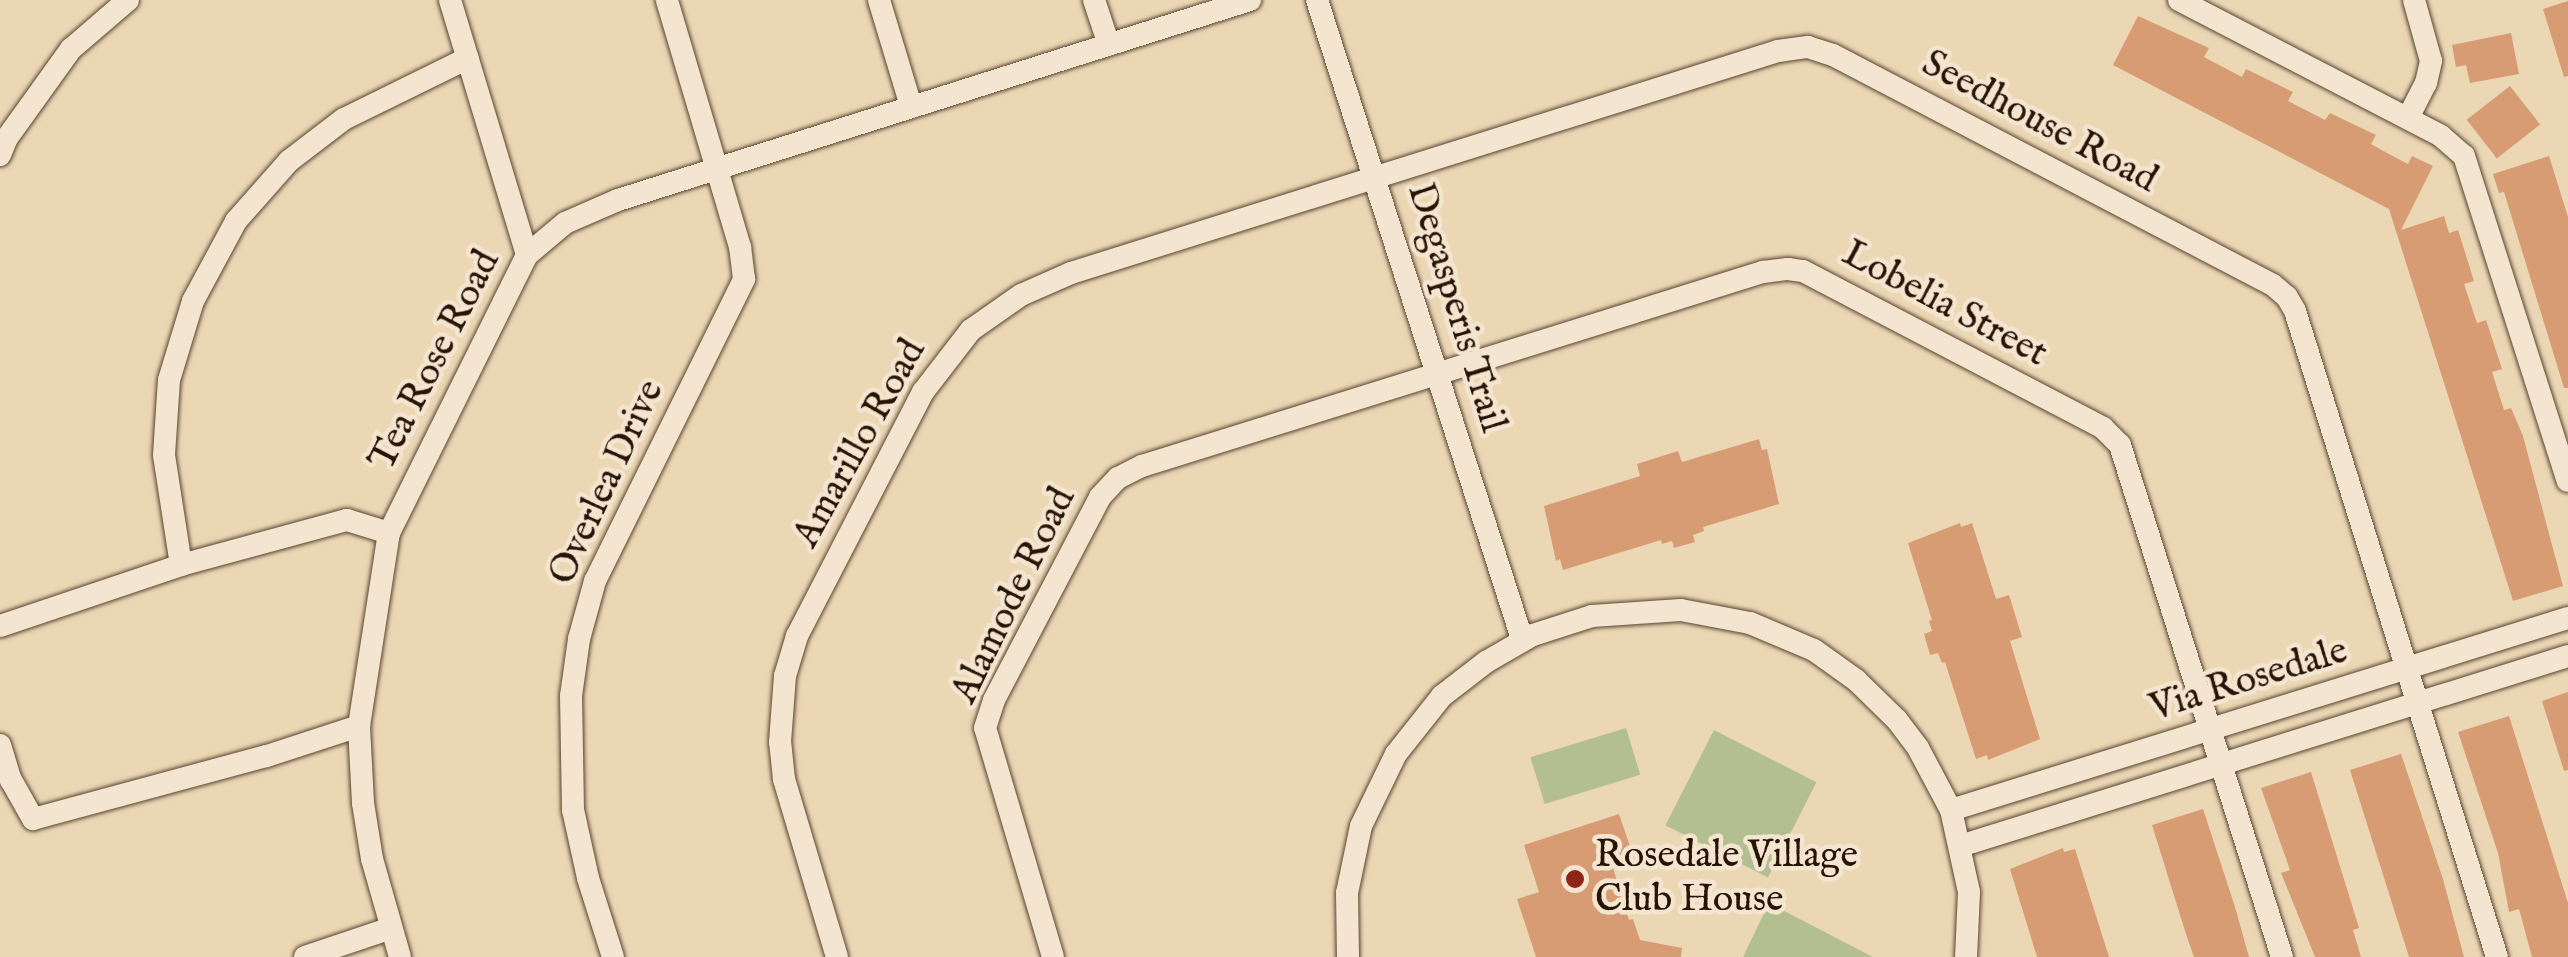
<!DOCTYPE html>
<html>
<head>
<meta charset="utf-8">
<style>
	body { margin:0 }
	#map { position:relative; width:2568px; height:957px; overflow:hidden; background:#ecd7b5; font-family:"IM FELL English",serif }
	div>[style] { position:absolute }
	.green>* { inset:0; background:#b3bf91; transform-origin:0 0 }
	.building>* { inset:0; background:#d79c74; transform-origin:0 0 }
	.roads { filter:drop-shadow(0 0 2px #584531) drop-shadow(0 0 2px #584531) }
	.street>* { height:22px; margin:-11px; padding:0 11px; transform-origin:11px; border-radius:11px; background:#f3e5cf }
	.dots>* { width:28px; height:28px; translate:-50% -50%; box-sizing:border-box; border:5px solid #f3e5cf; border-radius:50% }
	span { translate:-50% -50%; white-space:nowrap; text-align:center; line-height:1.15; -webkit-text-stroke:9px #f3e5cf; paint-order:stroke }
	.street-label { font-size:38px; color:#261405 }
	.poi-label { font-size:38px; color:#261405 }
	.left { translate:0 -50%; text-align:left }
</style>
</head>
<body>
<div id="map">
	<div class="green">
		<i style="left:1626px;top:728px;width:49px;height:100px;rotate:73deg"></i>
		<i style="left:1714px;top:730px;width:115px;height:107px;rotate:27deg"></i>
		<i style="clip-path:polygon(1769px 903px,1873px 957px,1743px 957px)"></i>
	</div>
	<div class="building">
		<i style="clip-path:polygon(2568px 1px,2568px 76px,2564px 77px,2543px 9px)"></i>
		<i style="clip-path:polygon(2138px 16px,2209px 48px,2204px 57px,2242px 77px,2246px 69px,2293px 92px,2288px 101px,2325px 120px,2330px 113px,2376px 135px,2371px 144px,2387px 153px,2408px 164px,2412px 156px,2433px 166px,2401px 230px,2444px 216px,2449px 233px,2458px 230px,2474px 281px,2464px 284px,2477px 323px,2486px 320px,2502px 369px,2492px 372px,2504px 410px,2511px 408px,2523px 436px,2563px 586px,2513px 601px,2389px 209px,2113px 65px)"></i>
		<i style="clip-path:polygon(2511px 33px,2519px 74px,2470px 83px,2466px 65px,2456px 67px,2452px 45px)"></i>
		<i style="left:2510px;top:86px;width:49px;height:55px;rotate:52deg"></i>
		<i style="clip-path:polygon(2549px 156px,2568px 217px,2568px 388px,2564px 388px,2504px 192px,2499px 193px,2493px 174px)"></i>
		<i style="clip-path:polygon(1759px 439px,1762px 450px,1767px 449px,1779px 504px,1703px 527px,1704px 531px,1693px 535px,1695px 542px,1674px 548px,1672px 541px,1662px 544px,1661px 540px,1563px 570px,1560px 559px,1556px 561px,1544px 506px,1640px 476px,1637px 464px,1678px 451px,1682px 462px)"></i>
		<i style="clip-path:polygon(1960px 523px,1961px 527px,1972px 523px,1996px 599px,2009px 595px,2022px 637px,2010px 641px,2040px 739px,1988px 760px,1987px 755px,1976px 759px,1945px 662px,1942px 663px,1938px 653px,1930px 655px,1924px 634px,1932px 631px,1929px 621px,1932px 620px,1908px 543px)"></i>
		<i style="clip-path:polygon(2568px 692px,2568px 770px,2564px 771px,2542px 701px)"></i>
		<i style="clip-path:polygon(2509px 716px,2568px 903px,2568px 957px,2532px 957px,2519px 909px,2509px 912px,2498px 853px,2458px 732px)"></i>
		<i style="clip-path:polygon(2401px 754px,2443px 879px,2464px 957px,2409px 957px,2350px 770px)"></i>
		<i style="clip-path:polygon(2311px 772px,2359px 928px,2353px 930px,2361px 957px,2315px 957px,2281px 873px,2290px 870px,2261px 788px)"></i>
		<i style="clip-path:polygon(2203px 809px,2235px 907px,2249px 957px,2194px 957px,2186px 934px,2152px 825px)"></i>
		<i style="clip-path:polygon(1619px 814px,1634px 858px,1612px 865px,1629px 920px,1633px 919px,1640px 940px,1682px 948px,1681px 957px,1536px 957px,1517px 899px,1539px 892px,1524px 845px)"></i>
		<i style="clip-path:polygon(2063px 848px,2064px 852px,2075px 849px,2109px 957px,2037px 957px,2010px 869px)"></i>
	</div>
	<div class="roads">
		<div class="street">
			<i style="left:450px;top:0;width:266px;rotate:73.2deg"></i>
			<i style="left:879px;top:0;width:111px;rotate:73.2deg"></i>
			<i style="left:1094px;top:0;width:47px;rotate:71.6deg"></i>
			<i style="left:1317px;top:0;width:671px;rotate:72.21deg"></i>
			<i style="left:2179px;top:0;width:295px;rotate:27.4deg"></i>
			<i style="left:2441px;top:136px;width:30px;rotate:41deg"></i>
			<i style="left:2464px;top:156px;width:341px;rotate:72.3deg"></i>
			<i style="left:2408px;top:118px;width:39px;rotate:-63deg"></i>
			<i style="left:2426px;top:83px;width:23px;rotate:-77deg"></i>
			<i style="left:2431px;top:61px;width:63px;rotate:-105.6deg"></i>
			<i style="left:0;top:155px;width:18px;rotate:-68deg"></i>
			<i style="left:7px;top:138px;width:110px;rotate:-54.3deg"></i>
			<i style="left:71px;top:49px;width:75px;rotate:-40.7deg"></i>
			<i style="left:181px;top:565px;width:111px;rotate:-98.8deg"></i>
			<i style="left:164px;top:455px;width:75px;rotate:-86.2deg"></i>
			<i style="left:169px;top:380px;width:83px;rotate:-73.1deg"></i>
			<i style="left:193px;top:301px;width:91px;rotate:-61.7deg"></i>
			<i style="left:236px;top:221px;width:80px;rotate:-48.5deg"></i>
			<i style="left:289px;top:161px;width:69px;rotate:-37.4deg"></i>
			<i style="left:344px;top:119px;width:138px;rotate:-26.2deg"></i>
			<i style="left:0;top:626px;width:191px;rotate:-18.6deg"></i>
			<i style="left:181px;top:565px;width:172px;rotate:-15.2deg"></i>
			<i style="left:347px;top:520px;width:44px;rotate:17.2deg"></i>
			<i style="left:0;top:745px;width:37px;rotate:73deg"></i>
			<i style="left:11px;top:780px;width:45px;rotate:60.6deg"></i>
			<i style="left:33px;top:819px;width:242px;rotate:-15.1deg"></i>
			<i style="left:267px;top:756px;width:97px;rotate:-18.1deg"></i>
			<i style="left:1951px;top:810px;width:646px;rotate:-17.29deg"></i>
			<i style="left:1960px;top:846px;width:637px;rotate:-17.35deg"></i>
			<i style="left:305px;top:957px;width:91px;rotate:-18.6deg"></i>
			<i style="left:400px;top:957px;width:102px;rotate:-105.9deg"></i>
			<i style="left:372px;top:859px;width:57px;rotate:-99.1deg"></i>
			<i style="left:363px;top:803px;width:77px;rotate:-93deg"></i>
			<i style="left:359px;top:726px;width:195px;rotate:-81.2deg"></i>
			<i style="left:389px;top:533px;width:310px;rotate:-63.6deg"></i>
			<i style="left:527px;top:255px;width:50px;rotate:-40.1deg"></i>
			<i style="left:565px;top:223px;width:58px;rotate:-23.5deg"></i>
			<i style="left:618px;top:200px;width:663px;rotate:-17.56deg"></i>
			<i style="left:613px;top:957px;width:83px;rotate:-107.6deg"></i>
			<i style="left:588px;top:878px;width:70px;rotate:-102.4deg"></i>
			<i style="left:573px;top:810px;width:114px;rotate:-91deg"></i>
			<i style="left:571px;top:696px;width:58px;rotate:-82deg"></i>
			<i style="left:579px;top:639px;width:60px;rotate:-74.6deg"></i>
			<i style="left:595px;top:581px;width:337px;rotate:-63.7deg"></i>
			<i style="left:744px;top:279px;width:32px;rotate:-97deg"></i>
			<i style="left:740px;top:247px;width:258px;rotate:-106.5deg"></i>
			<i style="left:837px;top:957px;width:186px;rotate:-106.6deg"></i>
			<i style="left:784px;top:779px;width:37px;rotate:-96deg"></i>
			<i style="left:780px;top:742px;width:66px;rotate:-85.7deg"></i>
			<i style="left:785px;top:676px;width:42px;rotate:-73.3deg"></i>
			<i style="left:797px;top:636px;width:275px;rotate:-62.7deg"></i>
			<i style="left:923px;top:392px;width:78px;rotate:-52.3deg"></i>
			<i style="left:971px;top:330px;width:61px;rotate:-35deg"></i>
			<i style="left:1021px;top:295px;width:55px;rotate:-23.7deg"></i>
			<i style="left:1071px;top:273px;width:741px;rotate:-17.43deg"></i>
			<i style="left:1778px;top:51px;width:30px;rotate:-8deg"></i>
			<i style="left:1808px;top:47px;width:26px;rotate:18deg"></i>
			<i style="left:1833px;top:55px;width:496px;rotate:27.6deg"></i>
			<i style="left:2273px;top:285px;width:18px;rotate:41deg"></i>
			<i style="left:2287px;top:297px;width:16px;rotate:60deg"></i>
			<i style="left:2295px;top:311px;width:677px;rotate:72.64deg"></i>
			<i style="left:1053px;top:957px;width:239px;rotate:-106.5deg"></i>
			<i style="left:985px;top:728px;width:29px;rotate:-72deg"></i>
			<i style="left:994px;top:700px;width:229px;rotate:-62.4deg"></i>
			<i style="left:1100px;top:497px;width:26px;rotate:-47deg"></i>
			<i style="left:1118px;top:478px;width:27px;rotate:-27deg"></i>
			<i style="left:1142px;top:466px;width:651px;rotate:-17.35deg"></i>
			<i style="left:1763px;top:272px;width:25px;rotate:-7deg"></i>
			<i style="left:1788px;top:269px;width:15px;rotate:8deg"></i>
			<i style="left:1803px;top:271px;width:339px;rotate:27.6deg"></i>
			<i style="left:2103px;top:428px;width:24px;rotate:45deg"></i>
			<i style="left:2120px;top:445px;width:537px;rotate:72.44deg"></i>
			<i style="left:1348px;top:957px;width:64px;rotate:-90.9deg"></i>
			<i style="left:1347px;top:893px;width:68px;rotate:-78.2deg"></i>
			<i style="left:1361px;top:826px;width:80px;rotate:-64.1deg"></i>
			<i style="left:1396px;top:754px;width:74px;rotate:-51.6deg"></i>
			<i style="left:1442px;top:696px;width:56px;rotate:-37.7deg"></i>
			<i style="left:1486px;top:662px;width:54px;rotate:-29.9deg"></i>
			<i style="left:1533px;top:635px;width:62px;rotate:-17.9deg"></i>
			<i style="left:1592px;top:616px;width:89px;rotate:-3.9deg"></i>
			<i style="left:1681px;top:610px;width:70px;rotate:10.7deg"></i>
			<i style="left:1750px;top:623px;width:69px;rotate:22.9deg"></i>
			<i style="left:1814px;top:650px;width:52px;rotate:35.5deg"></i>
			<i style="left:1856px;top:680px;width:57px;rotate:44.3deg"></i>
			<i style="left:1897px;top:720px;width:35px;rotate:53deg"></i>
			<i style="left:1918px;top:748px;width:70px;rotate:62deg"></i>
			<i style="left:1951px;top:810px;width:84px;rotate:77.6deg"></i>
			<i style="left:1969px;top:892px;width:65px;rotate:92.6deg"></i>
		</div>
	</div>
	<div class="dots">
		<i style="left:1575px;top:879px;background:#8f2418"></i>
	</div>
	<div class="street-label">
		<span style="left:2039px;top:123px;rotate:28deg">Seedhouse Road</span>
		<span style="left:1944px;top:305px;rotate:28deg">Lobelia Street</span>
		<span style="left:1455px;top:308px;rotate:73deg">Degasperis Trail</span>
		<span style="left:436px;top:361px;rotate:-63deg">Tea Rose Road</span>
		<span style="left:861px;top:444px;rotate:-61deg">Amarillo Road</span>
		<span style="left:608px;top:483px;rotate:-65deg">Overlea Drive</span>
		<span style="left:1015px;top:596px;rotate:-64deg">Alamode Road</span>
		<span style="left:2249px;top:681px;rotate:-17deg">Via Rosedale</span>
	</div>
	<div class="poi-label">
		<span class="left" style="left:1595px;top:879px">Rosedale Village<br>Club House</span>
	</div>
</div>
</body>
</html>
